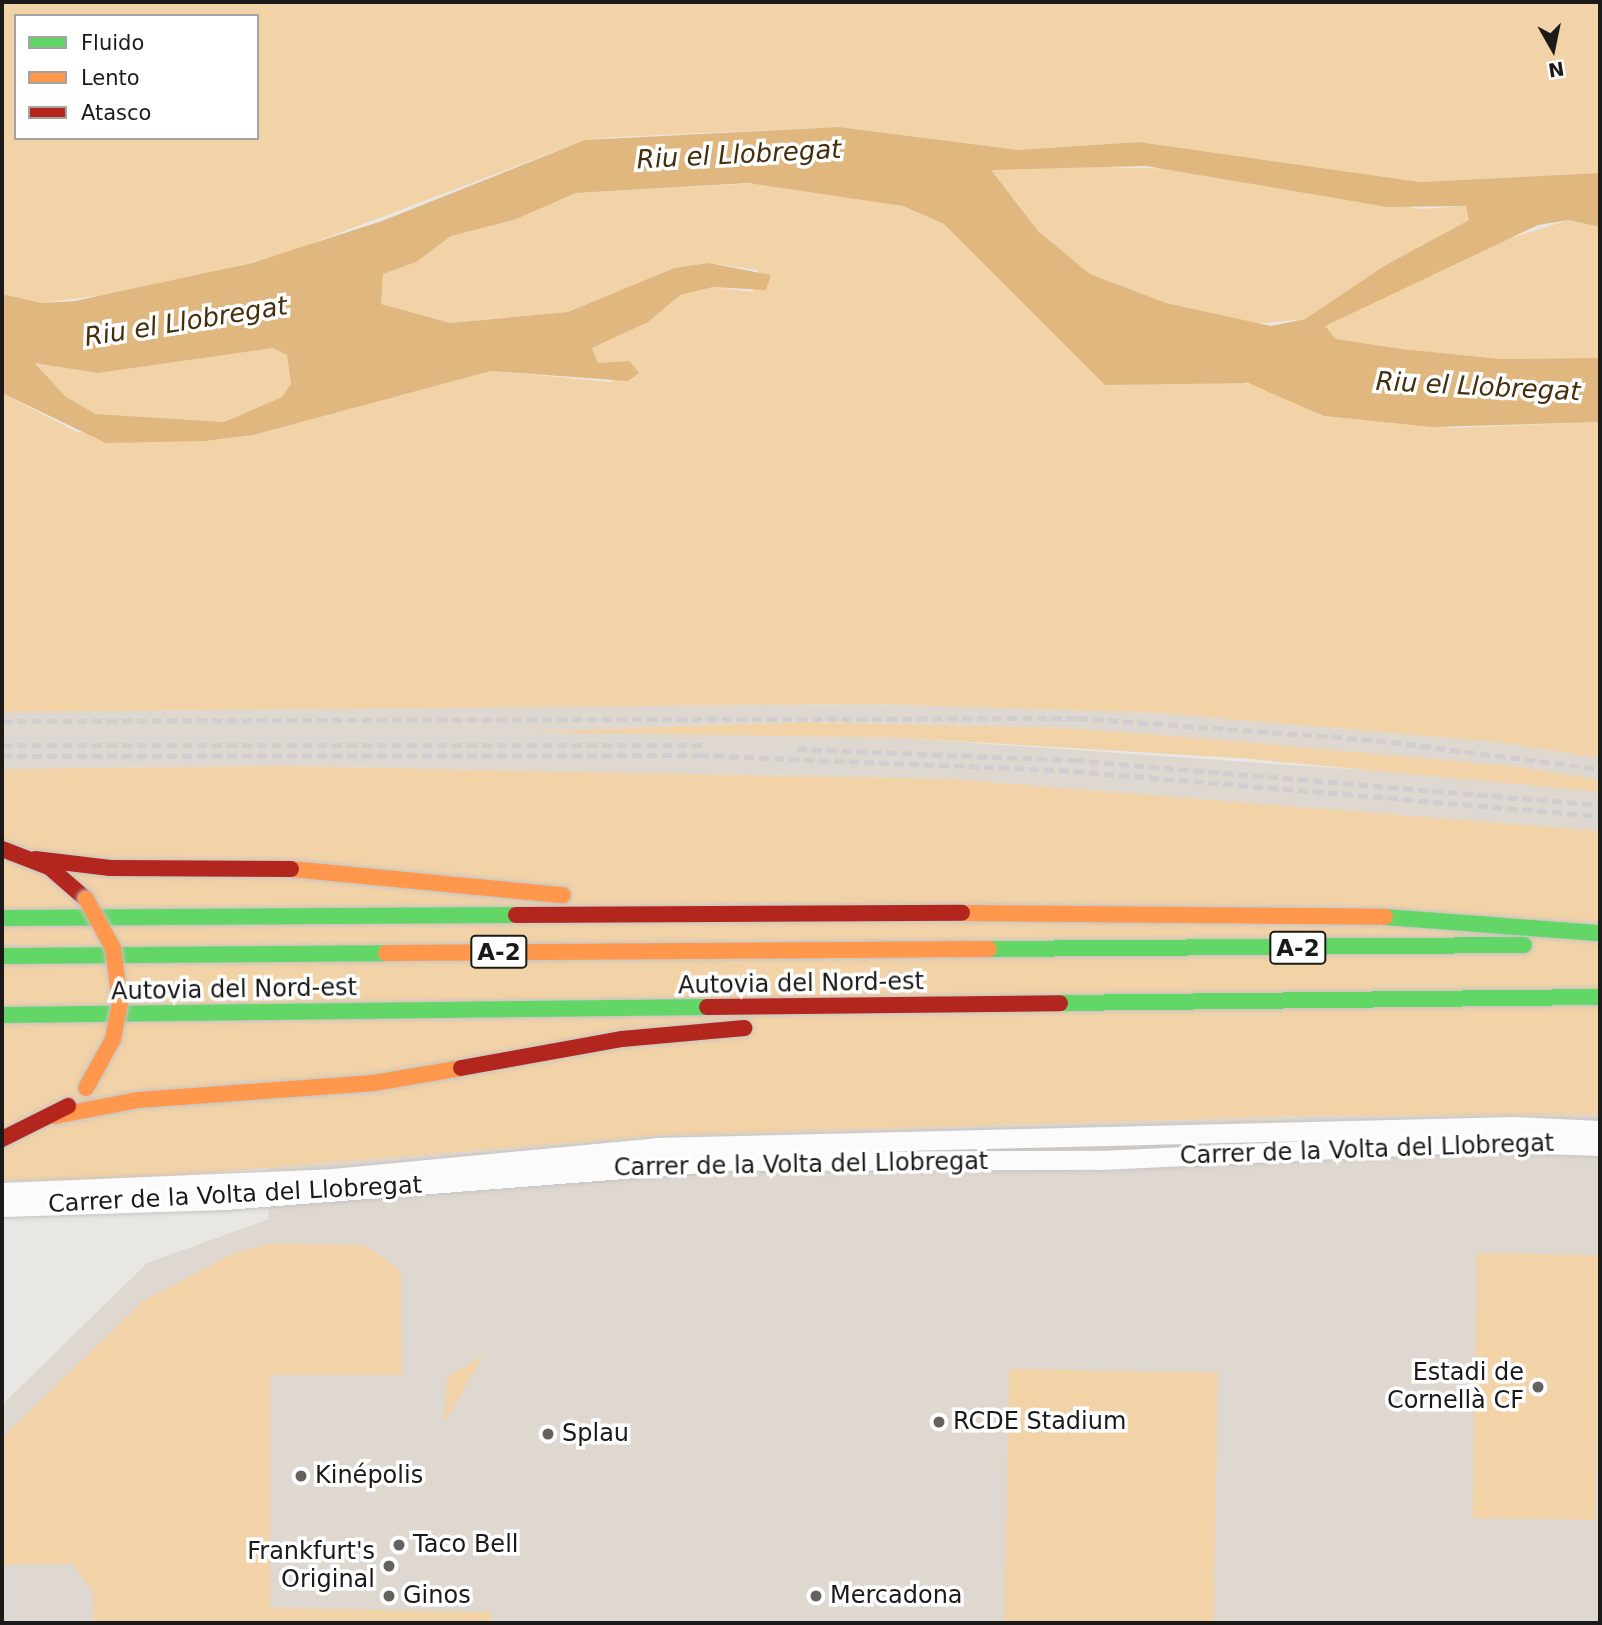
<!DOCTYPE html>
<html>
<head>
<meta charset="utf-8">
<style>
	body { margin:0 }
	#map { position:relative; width:1602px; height:1625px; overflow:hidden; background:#e9e7e4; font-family:"DejaVu Sans",sans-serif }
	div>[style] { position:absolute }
	.built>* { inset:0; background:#dfd8d0 }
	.green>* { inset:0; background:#f2d2a7; transform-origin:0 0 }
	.water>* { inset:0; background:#dfb77f }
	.roads { filter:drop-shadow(0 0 2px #c6c4c2) drop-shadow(0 0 2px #c6c4c2) }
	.street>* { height:19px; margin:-9.5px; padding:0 9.5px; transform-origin:9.5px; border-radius:9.5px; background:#fcfbfb }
	.fast>* { height:16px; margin:-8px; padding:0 8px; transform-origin:8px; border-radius:8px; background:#63d668 }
	.slow>* { height:16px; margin:-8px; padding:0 8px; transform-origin:8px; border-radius:8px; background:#ff974d }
	.jam>* { height:16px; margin:-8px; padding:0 8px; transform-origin:8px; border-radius:8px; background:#b3261e }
	.rail>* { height:5px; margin-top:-2.5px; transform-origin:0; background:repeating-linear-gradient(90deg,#d0cece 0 10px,transparent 0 15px) }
	.bridges { filter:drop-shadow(0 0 2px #c6c4c2) drop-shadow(0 0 2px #c6c4c2) }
	.slow-bridge>* { height:16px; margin:-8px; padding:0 8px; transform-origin:8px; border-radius:8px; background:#ff974d }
	.dots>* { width:19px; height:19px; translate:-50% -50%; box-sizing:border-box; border:4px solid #fff; border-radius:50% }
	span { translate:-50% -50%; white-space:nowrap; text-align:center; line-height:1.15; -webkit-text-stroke:7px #fff; paint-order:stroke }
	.shield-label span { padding:2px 5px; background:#fff; border:2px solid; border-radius:5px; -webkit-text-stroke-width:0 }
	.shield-label { font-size:23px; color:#1c1a18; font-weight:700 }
	.street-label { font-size:24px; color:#1c1a18 }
	.poi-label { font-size:24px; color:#1c1a18 }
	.right { translate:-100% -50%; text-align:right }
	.left { translate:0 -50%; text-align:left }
	.water-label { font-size:26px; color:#442e0b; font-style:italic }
	.frame { position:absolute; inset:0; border:4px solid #1c1a18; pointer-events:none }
	.legend { position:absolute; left:14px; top:14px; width:245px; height:126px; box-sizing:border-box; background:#fff; border:2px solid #a4a3a3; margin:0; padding:9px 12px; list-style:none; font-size:21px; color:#1c1a18 }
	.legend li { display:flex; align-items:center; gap:14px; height:35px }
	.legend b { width:35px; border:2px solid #a4a3a3 }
	.north { position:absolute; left:1518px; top:14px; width:70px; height:70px; -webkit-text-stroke:5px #fff; paint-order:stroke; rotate:171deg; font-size:19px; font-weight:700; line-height:28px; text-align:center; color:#1c1a18 }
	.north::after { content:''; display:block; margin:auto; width:24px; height:32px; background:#1c1a18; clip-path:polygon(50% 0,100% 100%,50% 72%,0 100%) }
</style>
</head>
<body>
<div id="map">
	<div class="built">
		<i style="clip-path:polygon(871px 704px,1160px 713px,1497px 742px,1600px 758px,1600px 780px,1520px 767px,1069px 728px,803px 722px,540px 731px,904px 738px,1478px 778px,1600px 792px,1600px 831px,951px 779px,282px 766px,2px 769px,2px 712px)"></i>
		<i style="clip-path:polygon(1600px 1115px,1600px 1623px,2px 1623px,2px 1405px,147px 1263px,269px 1219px,266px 1168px,657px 1136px,1303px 1116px)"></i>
	</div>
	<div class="green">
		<i style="clip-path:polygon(evenodd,2px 2px,1600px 2px,1600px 173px,1420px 182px,1139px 142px,1017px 150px,839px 127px,616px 137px,585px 140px,284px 254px,140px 290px,42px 303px,2px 294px,2px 2px,16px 16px,257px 16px,257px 138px,16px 138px,16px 16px)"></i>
		<i style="clip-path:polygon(1097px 167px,1178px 169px,1420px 209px,1467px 206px,1469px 220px,1384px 266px,1305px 319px,1255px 324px,1166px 303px,1090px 274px,1038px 231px,990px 169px)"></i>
		<i style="clip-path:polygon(762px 183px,903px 206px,944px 224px,1105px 385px,1232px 381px,1264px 387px,1324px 416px,1454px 428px,1600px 422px,1600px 758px,1497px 742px,1160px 713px,871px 704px,2px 712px,2px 393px,77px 432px,205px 441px,253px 435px,491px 371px,611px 382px,629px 361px,598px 363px,592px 348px,648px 322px,679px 295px,713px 287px,753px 292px,757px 270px,709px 263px,674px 268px,568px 312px,450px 323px,381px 304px,383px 273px,416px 262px,451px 236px,514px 220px,576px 193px)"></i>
		<i style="clip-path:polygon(1569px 220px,1600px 227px,1600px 358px,1501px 359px,1402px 349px,1336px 339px,1324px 325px,1489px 245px)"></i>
		<i style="clip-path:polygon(273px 348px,287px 354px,291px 384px,282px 397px,224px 422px,96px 414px,66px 397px,35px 362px,98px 373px)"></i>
		<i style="clip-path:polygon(803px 722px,1069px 728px,1222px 740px,1520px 767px,1600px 780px,1600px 792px,1239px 758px,904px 738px,519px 732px)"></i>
		<i style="clip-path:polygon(282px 766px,951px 779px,1600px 831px,1600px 1115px,1303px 1116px,657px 1136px,122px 1180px,2px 1181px,2px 769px)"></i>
		<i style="clip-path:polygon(270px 1244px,365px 1245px,401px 1271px,402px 1375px,270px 1375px,270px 1608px,491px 1612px,491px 1623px,94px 1623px,93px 1593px,73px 1564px,2px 1565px,2px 1438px,143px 1301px,234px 1253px)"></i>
		<i style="left:1477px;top:1253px;width:123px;height:265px;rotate:1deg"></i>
		<i style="clip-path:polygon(483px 1356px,444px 1423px,447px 1377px)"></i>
		<i style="left:1009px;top:1369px;width:209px;height:254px;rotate:1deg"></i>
	</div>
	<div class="water">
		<i style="clip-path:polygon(evenodd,839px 127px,1018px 150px,1139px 142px,1420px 182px,1600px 173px,1600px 227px,1569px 220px,1538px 225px,1325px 326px,1336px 339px,1402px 349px,1501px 359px,1600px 358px,1600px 422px,1433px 427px,1324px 416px,1248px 383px,1105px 385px,944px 224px,903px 206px,748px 183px,576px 193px,514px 220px,451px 236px,416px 262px,383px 274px,381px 304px,450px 323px,568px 312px,674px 268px,709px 263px,771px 275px,766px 290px,713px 287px,680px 295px,648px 322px,592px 348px,598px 363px,629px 361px,639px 373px,628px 381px,491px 371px,253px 435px,205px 441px,106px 443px,2px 393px,2px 294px,42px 303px,75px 301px,252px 263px,382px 221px,585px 140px,839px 127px,1146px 166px,1388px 207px,1466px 206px,1469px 220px,1384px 266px,1305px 319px,1271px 326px,1166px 303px,1090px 274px,1038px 231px,991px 170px,1146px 166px,839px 127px,273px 348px,287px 355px,291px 384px,282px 397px,224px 422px,96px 414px,66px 397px,35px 363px,98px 373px,273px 348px)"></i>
	</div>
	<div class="roads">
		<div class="street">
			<i style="left:2px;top:1192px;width:329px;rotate:-2.4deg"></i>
			<i style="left:331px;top:1178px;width:326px;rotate:-5.4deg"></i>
			<i style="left:656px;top:1147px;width:858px;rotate:-1.4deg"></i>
			<i style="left:1514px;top:1126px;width:86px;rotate:2.7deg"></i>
			<i style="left:2px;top:1207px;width:223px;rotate:-1.8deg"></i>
			<i style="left:225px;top:1200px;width:503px;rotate:-4.45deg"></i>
			<i style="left:726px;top:1161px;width:375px;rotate:-0.2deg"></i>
			<i style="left:1101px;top:1160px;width:384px;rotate:-2.7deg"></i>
			<i style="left:1485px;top:1142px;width:115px;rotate:2deg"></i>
		</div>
		<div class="fast">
			<i style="left:1385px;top:917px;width:216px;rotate:4.3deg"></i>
			<i style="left:2px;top:918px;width:514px;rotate:-0.33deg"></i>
			<i style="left:989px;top:949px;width:535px;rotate:-0.43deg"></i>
			<i style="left:2px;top:956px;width:384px;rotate:-0.4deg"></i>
			<i style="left:1060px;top:1003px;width:540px;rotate:-0.64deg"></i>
			<i style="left:2px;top:1015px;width:705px;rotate:-0.65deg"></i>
		</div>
		<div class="slow">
			<i style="left:291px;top:869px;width:273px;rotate:5.5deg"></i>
			<i style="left:962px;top:913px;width:423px;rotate:0.5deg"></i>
			<i style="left:386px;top:953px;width:603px;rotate:-0.38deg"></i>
			<i style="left:55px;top:1116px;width:85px;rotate:-10.9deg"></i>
			<i style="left:138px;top:1100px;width:237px;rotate:-4.1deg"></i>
			<i style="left:374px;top:1083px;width:88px;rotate:-9.8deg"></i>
		</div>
		<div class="jam">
			<i style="left:2px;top:849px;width:50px;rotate:21deg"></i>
			<i style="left:49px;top:867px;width:49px;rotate:40.9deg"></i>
			<i style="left:35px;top:859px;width:76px;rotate:6.8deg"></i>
			<i style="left:110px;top:868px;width:181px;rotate:0.3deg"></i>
			<i style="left:516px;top:915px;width:446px;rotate:-0.3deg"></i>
			<i style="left:707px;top:1007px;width:353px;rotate:-0.6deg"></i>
			<i style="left:461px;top:1068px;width:164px;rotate:-10.2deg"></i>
			<i style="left:622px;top:1039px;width:123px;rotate:-5.1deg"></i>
			<i style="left:2px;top:1139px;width:74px;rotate:-26.6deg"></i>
		</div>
	</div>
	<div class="rail">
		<i style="left:2px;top:721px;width:1076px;rotate:-0.16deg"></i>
		<i style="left:1078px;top:718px;width:299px;rotate:4.2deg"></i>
		<i style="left:1376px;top:740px;width:226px;rotate:7.4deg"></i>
		<i style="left:2px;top:745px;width:705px"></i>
		<i style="left:797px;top:749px;width:277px;rotate:2.3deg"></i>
		<i style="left:1074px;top:760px;width:528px;rotate:4.89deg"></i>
		<i style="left:2px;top:756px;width:697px;rotate:-0.08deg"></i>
		<i style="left:699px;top:755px;width:375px;rotate:2.4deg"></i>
		<i style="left:1074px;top:771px;width:528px;rotate:4.89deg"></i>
	</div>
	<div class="bridges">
		<div class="slow-bridge">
			<i style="left:86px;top:899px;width:56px;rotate:61.1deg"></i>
			<i style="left:113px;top:948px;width:55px;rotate:82.7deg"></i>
			<i style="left:120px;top:1003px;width:37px;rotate:101deg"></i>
			<i style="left:113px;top:1039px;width:56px;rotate:118.9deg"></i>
		</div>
	</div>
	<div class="dots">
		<i style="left:1538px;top:1387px;background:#64625f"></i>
		<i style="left:939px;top:1422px;background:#64625f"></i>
		<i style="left:548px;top:1434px;background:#64625f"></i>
		<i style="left:301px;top:1476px;background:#64625f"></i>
		<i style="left:399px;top:1545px;background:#64625f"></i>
		<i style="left:389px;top:1566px;background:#64625f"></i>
		<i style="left:389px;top:1596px;background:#64625f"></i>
		<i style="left:816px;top:1596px;background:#64625f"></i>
	</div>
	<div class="shield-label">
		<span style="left:1298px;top:948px">A-2</span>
		<span style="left:499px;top:952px">A-2</span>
	</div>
	<div class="street-label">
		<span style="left:801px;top:984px;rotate:-1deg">Autovia del Nord-est</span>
		<span style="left:234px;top:990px;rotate:-1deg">Autovia del Nord-est</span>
		<span style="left:1367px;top:1150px;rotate:-2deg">Carrer de la Volta del Llobregat</span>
		<span style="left:801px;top:1165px;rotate:-1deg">Carrer de la Volta del Llobregat</span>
		<span style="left:235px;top:1195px;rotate:-3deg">Carrer de la Volta del Llobregat</span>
	</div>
	<div class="poi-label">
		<span class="right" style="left:1524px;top:1387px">Estadi de<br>Cornellà CF</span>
		<span class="left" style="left:953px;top:1422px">RCDE Stadium</span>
		<span class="left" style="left:562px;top:1434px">Splau</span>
		<span class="left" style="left:315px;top:1476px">Kinépolis</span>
		<span class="left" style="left:413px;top:1545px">Taco Bell</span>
		<span class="right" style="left:375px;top:1566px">Frankfurt's<br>Original</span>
		<span class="left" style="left:403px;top:1596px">Ginos</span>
		<span class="left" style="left:830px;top:1596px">Mercadona</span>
	</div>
	<div class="water-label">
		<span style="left:739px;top:155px;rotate:-3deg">Riu el Llobregat</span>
		<span style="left:186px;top:322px;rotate:-9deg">Riu el Llobregat</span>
		<span style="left:1478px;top:387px;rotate:3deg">Riu el Llobregat</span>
	</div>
	<div class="frame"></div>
	<ul class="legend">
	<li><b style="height:9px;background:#63d668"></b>Fluido</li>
	<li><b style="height:9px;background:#ff974d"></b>Lento</li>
	<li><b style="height:9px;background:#b3261e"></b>Atasco</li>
	</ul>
	<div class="north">N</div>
</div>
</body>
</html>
